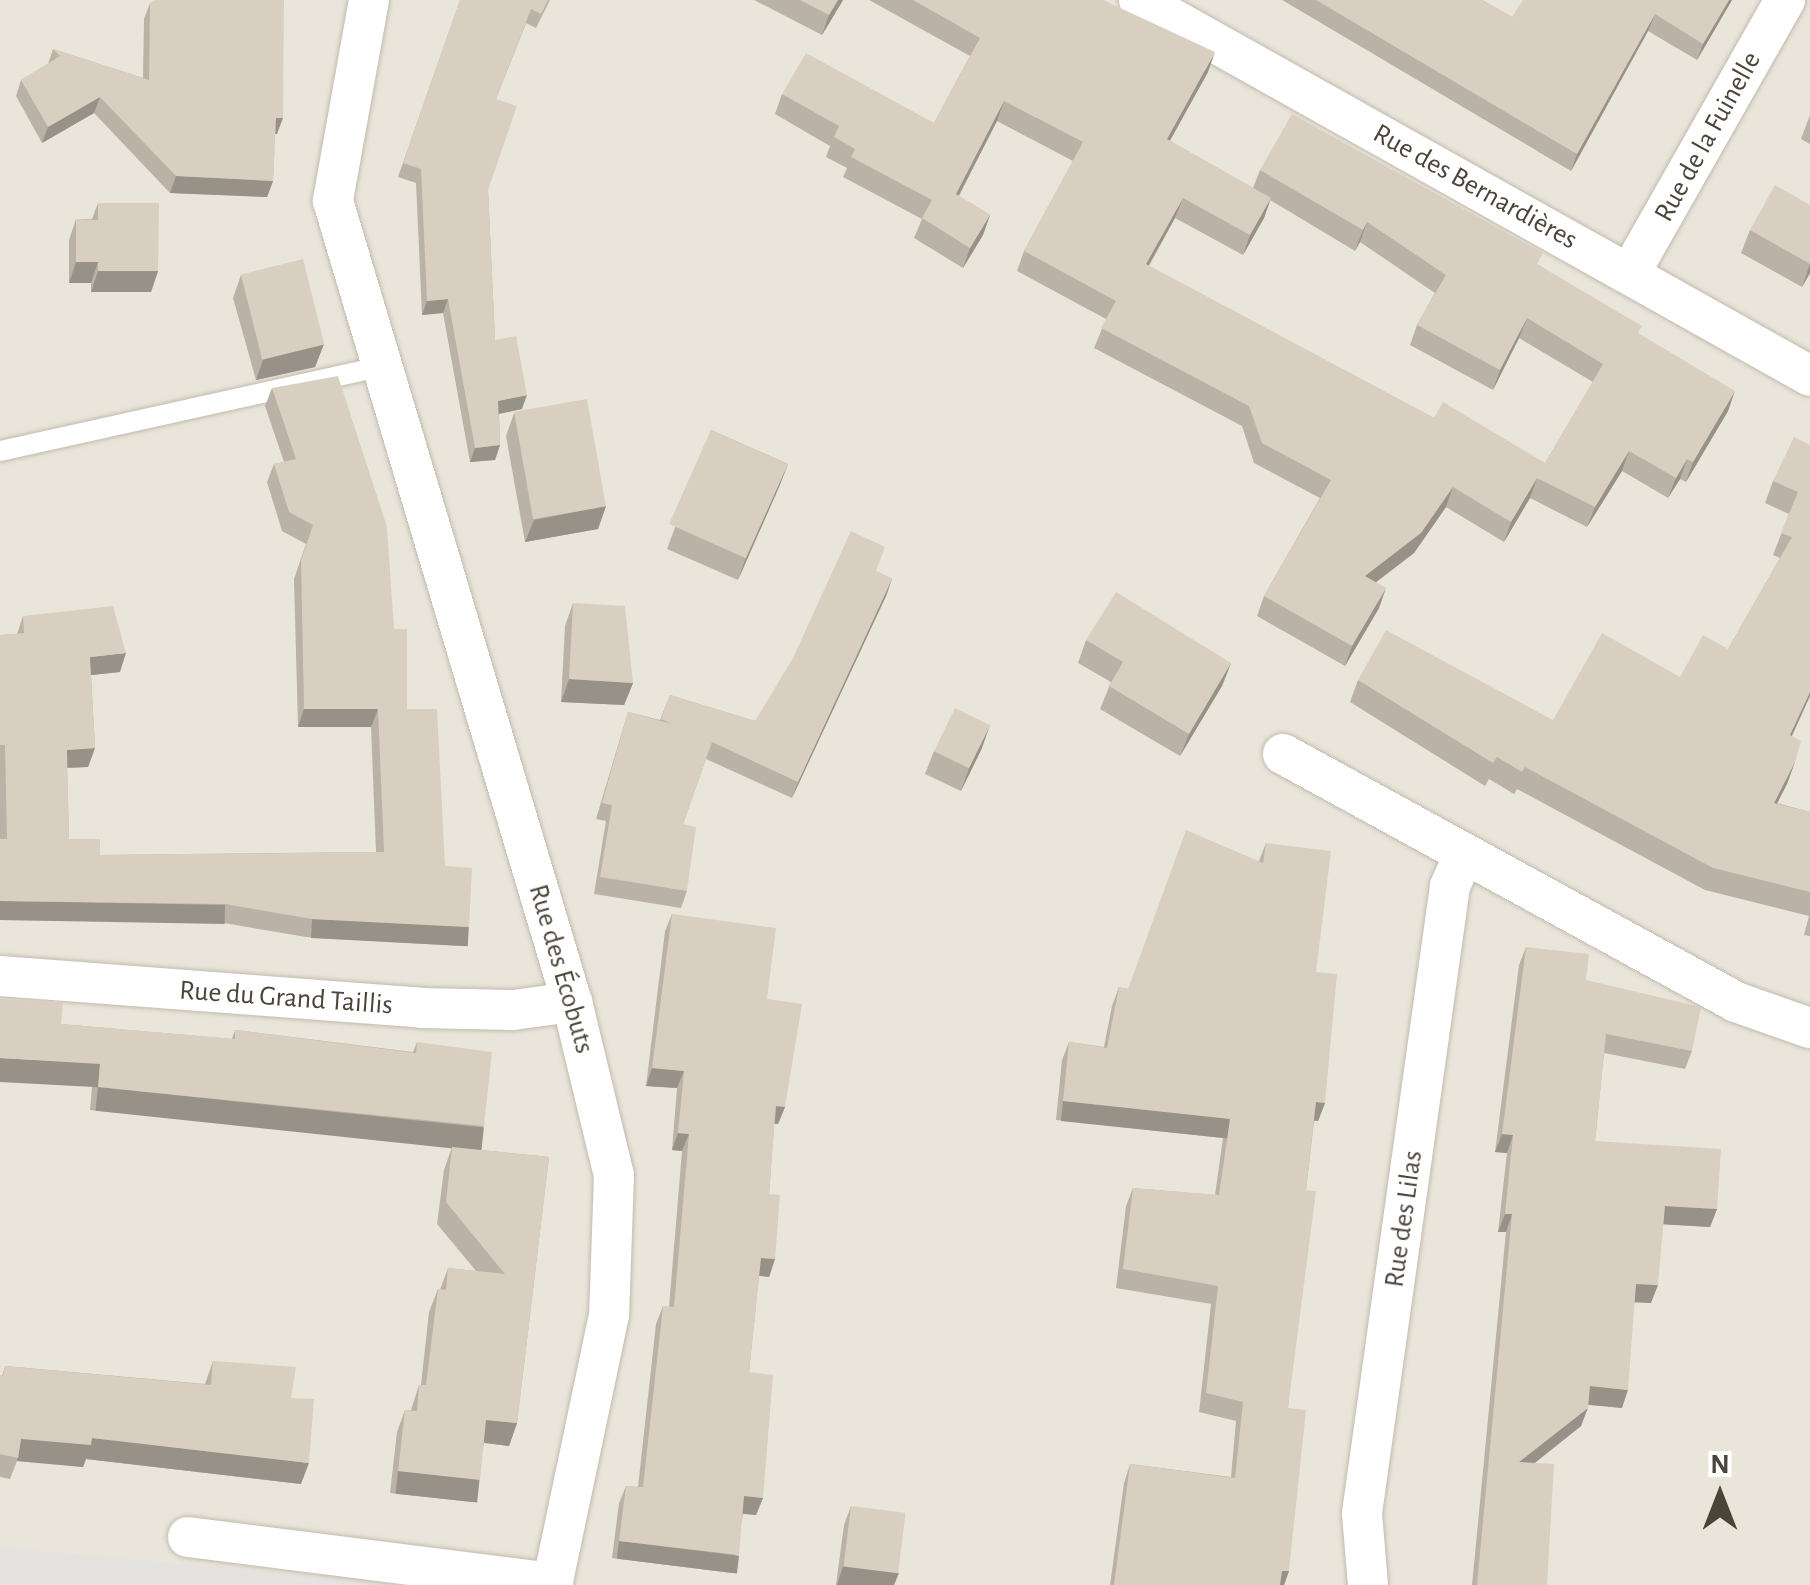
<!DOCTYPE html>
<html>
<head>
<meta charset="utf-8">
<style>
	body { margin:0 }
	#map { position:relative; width:1810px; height:1585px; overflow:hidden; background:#f6f3ec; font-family:"Alegreya Sans",sans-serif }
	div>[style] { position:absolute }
	.residential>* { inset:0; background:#eae5da; transform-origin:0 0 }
	.parking>* { inset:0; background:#e5e3e0 }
	.roads { filter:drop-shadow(0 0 2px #c2bbae) drop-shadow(0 0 2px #c2bbae) }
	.service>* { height:20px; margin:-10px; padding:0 10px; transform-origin:10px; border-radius:10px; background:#fff }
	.minor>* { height:40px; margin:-20px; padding:0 20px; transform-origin:20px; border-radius:20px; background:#fff }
	.wall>* { inset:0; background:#bab2a6 }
	.shaded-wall>* { inset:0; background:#979187; transform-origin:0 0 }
	.building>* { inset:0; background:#d8cfc1; transform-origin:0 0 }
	span { translate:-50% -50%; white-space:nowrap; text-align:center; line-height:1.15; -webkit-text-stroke:9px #fff; paint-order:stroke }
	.street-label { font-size:28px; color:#4b4439 }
	.north { position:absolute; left:1670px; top:1445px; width:100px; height:100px; -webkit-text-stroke:8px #fff; paint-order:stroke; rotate:0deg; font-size:28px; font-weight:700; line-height:40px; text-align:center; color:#4b4439 }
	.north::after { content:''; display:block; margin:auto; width:35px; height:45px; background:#4b4439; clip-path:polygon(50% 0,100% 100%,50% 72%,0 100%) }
</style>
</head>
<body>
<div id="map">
	<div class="residential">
		<i style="left:0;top:0;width:1810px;height:1585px"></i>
	</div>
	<div class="parking">
		<i style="clip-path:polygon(0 1547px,414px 1585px,0 1585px)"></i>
	</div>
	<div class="roads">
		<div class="service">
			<i style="left:0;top:451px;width:391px;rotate:-12.5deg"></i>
		</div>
		<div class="minor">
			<i style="left:369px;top:0;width:204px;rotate:100.2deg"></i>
			<i style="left:333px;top:201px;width:836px;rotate:73.39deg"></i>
			<i style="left:572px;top:1002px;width:178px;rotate:76.4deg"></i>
			<i style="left:614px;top:1175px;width:140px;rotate:92deg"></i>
			<i style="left:609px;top:1315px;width:276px;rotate:101.9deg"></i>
			<i style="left:1139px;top:0;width:769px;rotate:29.26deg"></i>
			<i style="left:1630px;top:273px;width:314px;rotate:-60.4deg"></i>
			<i style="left:1283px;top:754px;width:516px;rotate:28.7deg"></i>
			<i style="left:1736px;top:1002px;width:78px;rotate:19.4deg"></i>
			<i style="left:0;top:976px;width:422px;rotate:4.3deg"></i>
			<i style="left:421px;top:1008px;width:92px;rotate:1.2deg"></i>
			<i style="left:513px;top:1010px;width:60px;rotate:-7.7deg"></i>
			<i style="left:188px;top:1537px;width:368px;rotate:7.2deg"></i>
			<i style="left:1368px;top:1585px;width:72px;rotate:-94.8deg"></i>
			<i style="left:1362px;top:1513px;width:633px;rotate:-82.01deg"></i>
			<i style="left:1450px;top:886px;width:34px;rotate:-66deg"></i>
		</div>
	</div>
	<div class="wall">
		<i style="clip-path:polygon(460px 0,550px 0,536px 28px,526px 23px,496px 99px,488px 190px,495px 340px,522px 409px,499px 414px,500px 445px,495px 460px,470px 462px,443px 313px,422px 315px,416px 183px,398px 177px)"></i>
		<i style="clip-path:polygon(754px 0,843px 0,822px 35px)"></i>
		<i style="clip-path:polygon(evenodd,869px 0,1103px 0,1208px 72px,1170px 141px,1253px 188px,1260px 170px,1539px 265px,1639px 334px,1728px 411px,1686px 482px,1680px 479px,1668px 498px,1622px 471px,1587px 527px,1530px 498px,1504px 542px,1446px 507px,1414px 553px,1376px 582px,1379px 608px,1345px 666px,1257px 616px,1264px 596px,1320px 498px,1254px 463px,1242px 426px,1094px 348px,1106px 319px,1017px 271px,1024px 251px,1073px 161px,997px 121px,959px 196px,990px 215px,983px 235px,963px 268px,914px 238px,922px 219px,843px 177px,847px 168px,826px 157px,830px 146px,775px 114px,782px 94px,934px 123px,970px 56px,869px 0,1270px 200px,1355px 251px,1360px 242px,1435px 293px,1417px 325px,1410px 345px,1493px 390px,1519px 338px,1593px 382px,1545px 463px,1434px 418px,1149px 266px,1175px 218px,1243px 255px,1264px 218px,1270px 200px)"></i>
		<i style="clip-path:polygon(1282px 0,1482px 0,1512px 17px,1732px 0,1697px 60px,1648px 31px,1571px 171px)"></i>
		<i style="clip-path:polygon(150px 3px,277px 134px,275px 134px,273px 181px,267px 197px,170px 193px,94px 113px,42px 143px,16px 96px,21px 80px,48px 64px,53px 49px,143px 78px,144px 19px)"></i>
		<i style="clip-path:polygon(1810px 115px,1810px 144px,1801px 139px)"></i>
		<i style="clip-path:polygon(98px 203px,158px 271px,151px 292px,91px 292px,91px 283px,69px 283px,69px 240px,76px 219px,92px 219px)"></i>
		<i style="clip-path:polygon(1810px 205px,1810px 273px,1802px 287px,1741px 253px,1750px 230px)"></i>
		<i style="clip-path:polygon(241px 275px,324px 344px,315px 367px,256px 380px,233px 298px)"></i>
		<i style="clip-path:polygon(272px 388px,394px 629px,407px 709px,445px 866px,469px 927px,462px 946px,306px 937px,218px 922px,0 920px,0 635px,17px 634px,23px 616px,120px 672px,91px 675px,95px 748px,88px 767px,67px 768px,69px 839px,100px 855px,376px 852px,371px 727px,298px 727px,294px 579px,306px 544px,282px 531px,267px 482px,274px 464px,284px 462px,265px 406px)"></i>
		<i style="clip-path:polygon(514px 413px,606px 506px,598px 529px,525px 542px,506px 436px)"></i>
		<i style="clip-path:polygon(711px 430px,788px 464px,779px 487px,738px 580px,667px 549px)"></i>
		<i style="clip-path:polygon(1810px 445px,1810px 696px,1792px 736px,1795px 762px,1787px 784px,1777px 803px,1810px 812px,1810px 936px,1804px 935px,1809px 916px,1705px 890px,1517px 789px,1514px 794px,1489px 779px,1485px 786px,1350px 702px,1358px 680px,1553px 720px,1680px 677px,1728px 649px,1780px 558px,1773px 555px,1789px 514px,1765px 503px,1773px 481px)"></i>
		<i style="clip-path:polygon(876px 571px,892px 579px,886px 596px,792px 798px,706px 759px,683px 824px,687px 891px,681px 908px,594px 894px,606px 821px,596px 819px,628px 712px,660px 720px,670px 695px,755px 721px)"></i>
		<i style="clip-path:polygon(573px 603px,633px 683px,624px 705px,561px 702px,565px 626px)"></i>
		<i style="clip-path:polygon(1086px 640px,1231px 663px,1222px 686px,1180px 756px,1100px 709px,1111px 682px,1078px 663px)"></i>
		<i style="clip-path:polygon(982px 748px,961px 791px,925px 774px,934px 751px)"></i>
		<i style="clip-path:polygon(1266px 843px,1316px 972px,1325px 1103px,1318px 1121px,1314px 1121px,1306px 1190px,1288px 1408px,1289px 1571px,1284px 1585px,1110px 1585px,1124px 1483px,1130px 1464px,1231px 1477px,1236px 1421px,1199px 1412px,1211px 1304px,1116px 1288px,1126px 1206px,1133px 1188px,1215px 1195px,1223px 1138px,1056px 1120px,1062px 1060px,1069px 1042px,1104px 1047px,1112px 1006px,1119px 987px,1128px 989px,1259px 861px)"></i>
		<i style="clip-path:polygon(672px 914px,767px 999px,785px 1107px,778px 1124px,774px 1124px,769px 1194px,775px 1259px,769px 1277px,759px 1276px,749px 1372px,763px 1498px,756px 1515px,743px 1514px,732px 1573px,612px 1558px,619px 1503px,626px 1486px,638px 1487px,656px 1324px,663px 1306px,669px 1307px,682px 1151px,672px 1150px,677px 1088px,646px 1086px,665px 931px)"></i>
		<i style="clip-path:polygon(1526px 947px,1586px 980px,1692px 1051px,1685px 1069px,1604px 1053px,1595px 1141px,1717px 1209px,1710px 1227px,1663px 1224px,1651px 1303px,1634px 1302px,1622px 1408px,1588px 1405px,1581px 1426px,1535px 1463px,1547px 1585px,1472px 1585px,1506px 1232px,1498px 1232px,1507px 1153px,1495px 1152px,1519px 965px)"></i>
		<i style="clip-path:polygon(61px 1024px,232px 1039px,235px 1030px,413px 1052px,417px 1042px,484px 1126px,476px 1149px,90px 1110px,92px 1087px)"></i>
		<i style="clip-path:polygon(452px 1147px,549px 1157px,517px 1423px,509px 1446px,484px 1443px,472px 1502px,390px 1493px,397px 1432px,405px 1410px,411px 1410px,419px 1385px,421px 1385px,429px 1312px,438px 1289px,440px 1290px,448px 1268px,476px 1271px,437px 1224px,444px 1170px)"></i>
		<i style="clip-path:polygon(213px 1361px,291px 1398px,301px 1484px,86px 1459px,83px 1467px,17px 1461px,10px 1479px,0 1477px,0 1375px,2px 1376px,5px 1366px,205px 1384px)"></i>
		<i style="clip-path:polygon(851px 1506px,894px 1585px,836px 1585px,844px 1525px)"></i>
	</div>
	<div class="shaded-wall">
		<i style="clip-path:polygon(838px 0,843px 0,822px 35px,829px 15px)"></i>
		<i style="clip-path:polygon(1729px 0,1732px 0,1697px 60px,1703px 44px)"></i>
		<i style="clip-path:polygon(1655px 14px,1648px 31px,1571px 171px,1577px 154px)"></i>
		<i style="clip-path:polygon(1215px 52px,1208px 72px,1159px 160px,1167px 139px)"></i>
		<i style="clip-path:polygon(100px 97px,94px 113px,42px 143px,48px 127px)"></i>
		<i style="clip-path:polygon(1004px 101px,997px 121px,949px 214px,956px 194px)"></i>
		<i style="clip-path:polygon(276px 118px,283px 118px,277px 134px,270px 134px)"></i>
		<i style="clip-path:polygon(176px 176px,273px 181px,267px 197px,170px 193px)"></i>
		<i style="clip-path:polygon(1183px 198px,1175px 218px,1138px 284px,1146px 264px)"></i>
		<i style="clip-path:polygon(1271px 198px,1264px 218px,1243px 255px,1250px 235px)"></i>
		<i style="clip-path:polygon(990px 215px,983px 235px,963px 268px,970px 248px)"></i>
		<i style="clip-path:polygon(1367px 222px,1360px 242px,1355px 251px,1363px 230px)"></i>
		<i style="clip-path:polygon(76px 262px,98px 262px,91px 283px,69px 283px)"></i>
		<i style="clip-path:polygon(1810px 264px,1810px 273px,1802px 287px)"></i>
		<i style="clip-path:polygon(98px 271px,158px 271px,151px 292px,91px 292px)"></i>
		<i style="clip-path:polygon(448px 299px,443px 313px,422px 315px,427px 301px)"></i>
		<i style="clip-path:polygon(1527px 318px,1519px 338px,1493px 390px,1500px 370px)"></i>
		<i style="clip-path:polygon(324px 344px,315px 367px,256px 380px,264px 357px)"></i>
		<i style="clip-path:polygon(1735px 391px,1728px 411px,1686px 482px,1693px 462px)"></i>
		<i style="clip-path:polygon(527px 395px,522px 409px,493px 415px,498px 401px)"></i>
		<i style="clip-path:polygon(500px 445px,495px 460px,470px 462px,475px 448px)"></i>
		<i style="clip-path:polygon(1629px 451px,1622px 471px,1587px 527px,1595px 507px)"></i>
		<i style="clip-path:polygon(1687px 459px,1680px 479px,1668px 498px,1676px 478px)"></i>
		<i style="clip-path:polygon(788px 464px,779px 487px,738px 580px,746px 557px)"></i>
		<i style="clip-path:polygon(1537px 478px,1530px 498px,1504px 542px,1511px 522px)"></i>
		<i style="clip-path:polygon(1453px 487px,1446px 507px,1414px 553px,1358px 596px,1365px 576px)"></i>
		<i style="clip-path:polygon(606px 506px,598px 529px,525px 542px,534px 520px)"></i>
		<i style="clip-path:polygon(892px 579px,886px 596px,792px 798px,798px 782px)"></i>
		<i style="clip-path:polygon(1386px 588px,1379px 608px,1345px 666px,1352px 646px)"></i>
		<i style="clip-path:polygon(126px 653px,120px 672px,83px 676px,90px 657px)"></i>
		<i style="clip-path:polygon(1231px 663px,1222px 686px,1180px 756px,1189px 734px)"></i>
		<i style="clip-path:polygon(569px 679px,633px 683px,624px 705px,561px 702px)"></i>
		<i style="clip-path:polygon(1810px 692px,1810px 696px,1782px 757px,1790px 735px)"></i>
		<i style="clip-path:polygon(304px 709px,378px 709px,371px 727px,298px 727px)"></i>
		<i style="clip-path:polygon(990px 725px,982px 748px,961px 791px,969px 768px)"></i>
		<i style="clip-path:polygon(95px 748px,88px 767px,60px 768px,67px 750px)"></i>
		<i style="clip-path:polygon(1795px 762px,1787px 784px,1766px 825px,1774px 803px)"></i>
		<i style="left:0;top:901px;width:225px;height:19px;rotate:1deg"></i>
		<i style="left:312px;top:919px;width:157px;height:19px;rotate:3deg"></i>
		<i style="left:0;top:1058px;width:100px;height:24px;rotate:3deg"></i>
		<i style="clip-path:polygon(652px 1068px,684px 1071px,677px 1088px,646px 1086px)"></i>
		<i style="left:98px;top:1087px;width:388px;height:24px;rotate:6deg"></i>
		<i style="left:1063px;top:1101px;width:168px;height:20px;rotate:6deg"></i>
		<i style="clip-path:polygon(1316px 1102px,1325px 1103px,1318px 1121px,1309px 1120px)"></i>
		<i style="clip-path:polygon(776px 1106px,785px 1107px,778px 1124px,769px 1123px)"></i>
		<i style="clip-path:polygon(678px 1133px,689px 1134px,682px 1151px,672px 1150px)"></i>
		<i style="clip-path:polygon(1502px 1134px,1513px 1135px,1507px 1153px,1495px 1152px)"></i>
		<i style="clip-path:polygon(1665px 1206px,1717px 1209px,1710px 1227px,1658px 1224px)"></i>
		<i style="clip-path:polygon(1505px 1214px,1512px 1214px,1506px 1232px,1498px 1232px)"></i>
		<i style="clip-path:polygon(761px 1258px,775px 1259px,769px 1277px,755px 1275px)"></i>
		<i style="clip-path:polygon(1636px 1284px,1658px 1285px,1651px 1303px,1629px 1302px)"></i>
		<i style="clip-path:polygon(1590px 1386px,1628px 1390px,1622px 1408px,1583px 1404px)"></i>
		<i style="clip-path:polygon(1588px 1408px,1581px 1426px,1513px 1480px,1519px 1462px)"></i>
		<i style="clip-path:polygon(486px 1420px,517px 1423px,509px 1446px,478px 1442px)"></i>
		<i style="clip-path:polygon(92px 1438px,309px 1463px,301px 1484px,86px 1459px,83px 1467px,17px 1461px,21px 1439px)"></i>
		<i style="left:398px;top:1471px;width:82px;height:23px;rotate:6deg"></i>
		<i style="clip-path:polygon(744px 1496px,763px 1498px,756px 1515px,738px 1513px)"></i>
		<i style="left:619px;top:1541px;width:121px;height:18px;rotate:7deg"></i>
		<i style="clip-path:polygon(843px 1566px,899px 1573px,894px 1585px,837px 1585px)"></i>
		<i style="clip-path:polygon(1282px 1571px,1289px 1571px,1284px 1585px,1276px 1585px)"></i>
	</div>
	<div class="building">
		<i style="clip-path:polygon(155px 0,284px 0,283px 118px,276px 118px,273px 181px,176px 176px,100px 97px,48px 127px,21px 80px,60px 56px,53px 49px,149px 80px,150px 3px)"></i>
		<i style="clip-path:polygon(460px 0,548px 0,541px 14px,531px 9px,496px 99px,517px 106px,488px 190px,495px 340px,516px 336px,527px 395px,498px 401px,500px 445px,475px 448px,448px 299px,427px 301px,421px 169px,403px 163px)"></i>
		<i style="clip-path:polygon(800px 0,838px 0,829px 15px)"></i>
		<i style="clip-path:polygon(913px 0,1103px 0,1215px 52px,1167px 139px,1271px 198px,1250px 235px,1183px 198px,1146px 264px,1434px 418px,1443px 402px,1545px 463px,1603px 364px,1527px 318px,1500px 370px,1417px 325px,1446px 275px,1367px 222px,1363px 230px,1260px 170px,1292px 114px,1543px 253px,1537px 264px,1642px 326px,1638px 333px,1735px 391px,1693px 462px,1687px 459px,1676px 478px,1629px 451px,1595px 507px,1537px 478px,1511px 522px,1453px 487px,1421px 533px,1365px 576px,1386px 588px,1352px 646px,1264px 596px,1331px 480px,1262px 443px,1249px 406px,1101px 328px,1116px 301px,1024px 251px,1083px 142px,1004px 101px,956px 194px,990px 215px,970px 248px,922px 218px,932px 200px,851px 157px,855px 149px,834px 137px,839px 126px,782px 94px,806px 53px,934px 123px,980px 38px)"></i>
		<i style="clip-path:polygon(1316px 0,1482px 0,1512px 17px,1523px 0,1729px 0,1703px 44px,1655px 14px,1577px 154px)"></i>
		<i style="clip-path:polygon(1775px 185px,1810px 205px,1810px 264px,1750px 230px)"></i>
		<i style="clip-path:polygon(98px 203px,159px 203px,158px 271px,98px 271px,98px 262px,76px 262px,76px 219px,98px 220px)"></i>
		<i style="left:303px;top:259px;width:88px;height:64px;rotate:76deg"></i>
		<i style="clip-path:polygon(338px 376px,387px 527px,394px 629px,407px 629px,407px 709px,437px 709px,445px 866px,472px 868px,469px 927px,312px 919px,225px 904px,0 901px,0 839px,7px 839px,5px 745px,0 745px,0 635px,24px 633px,23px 616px,113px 606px,126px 653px,90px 657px,95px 748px,67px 750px,69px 839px,100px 839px,100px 855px,384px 852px,378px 709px,304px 709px,301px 561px,313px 525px,289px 512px,274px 464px,296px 459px,272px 388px)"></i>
		<i style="left:587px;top:399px;width:109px;height:74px;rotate:80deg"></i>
		<i style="left:711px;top:430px;width:84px;height:103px;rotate:24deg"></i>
		<i style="clip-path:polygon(1794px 437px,1810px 445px,1810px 692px,1790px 735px,1801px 741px,1795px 762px,1774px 803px,1810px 812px,1810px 892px,1713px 868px,1525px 767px,1522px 772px,1497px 757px,1493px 763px,1358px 680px,1386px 630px,1553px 720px,1602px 633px,1680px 677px,1703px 635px,1728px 649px,1792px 537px,1781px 533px,1798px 492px,1773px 481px)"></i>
		<i style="clip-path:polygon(851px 531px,885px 547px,876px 571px,892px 579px,798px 782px,712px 742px,683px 824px,696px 827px,687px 891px,600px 877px,612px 805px,602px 803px,628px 712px,672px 724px,661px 719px,670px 695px,755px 721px,793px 658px)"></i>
		<i style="clip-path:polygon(1116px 592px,1231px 663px,1189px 734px,1109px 686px,1123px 662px,1086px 640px)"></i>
		<i style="clip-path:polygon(573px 603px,625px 606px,633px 683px,569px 679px)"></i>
		<i style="left:955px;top:708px;width:39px;height:48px;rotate:26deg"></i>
		<i style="clip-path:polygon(1186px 830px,1263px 863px,1266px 843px,1331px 851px,1316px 972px,1337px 974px,1325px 1103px,1316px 1102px,1306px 1190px,1316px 1191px,1288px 1408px,1306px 1410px,1289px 1571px,1282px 1571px,1280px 1585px,1114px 1585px,1130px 1464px,1235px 1478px,1243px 1402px,1206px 1393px,1218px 1286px,1123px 1269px,1133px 1188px,1219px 1195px,1230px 1119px,1063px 1101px,1069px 1042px,1107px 1048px,1119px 987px,1128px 989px)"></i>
		<i style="clip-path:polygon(672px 914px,776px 928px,767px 999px,802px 1004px,785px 1107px,776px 1106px,769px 1194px,780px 1195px,775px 1259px,761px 1258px,749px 1372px,773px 1375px,763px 1498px,744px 1496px,739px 1555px,619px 1541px,626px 1486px,643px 1487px,663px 1306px,674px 1307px,689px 1134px,678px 1133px,684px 1071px,652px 1068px)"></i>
		<i style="clip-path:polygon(1526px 947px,1589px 954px,1586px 980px,1701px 1007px,1692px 1051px,1606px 1034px,1595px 1141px,1721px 1149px,1717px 1209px,1665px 1206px,1658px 1285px,1636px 1284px,1628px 1390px,1590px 1386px,1588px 1408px,1519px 1462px,1554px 1464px,1547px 1585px,1477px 1585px,1512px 1214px,1505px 1214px,1513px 1135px,1502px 1134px)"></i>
		<i style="clip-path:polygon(0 999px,63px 1002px,61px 1024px,235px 1039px,235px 1030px,416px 1053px,417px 1042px,492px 1052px,484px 1126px,98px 1087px,100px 1064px,0 1058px)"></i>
		<i style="clip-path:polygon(452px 1147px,549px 1157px,517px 1423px,486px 1420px,480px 1480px,398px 1471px,405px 1410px,417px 1411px,419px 1385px,426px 1385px,438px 1289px,446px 1290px,448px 1268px,505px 1274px,446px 1202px)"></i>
		<i style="clip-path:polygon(213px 1361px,296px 1367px,291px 1398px,314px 1399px,309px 1463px,92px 1438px,91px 1445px,21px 1439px,18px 1458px,0 1454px,0 1375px,3px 1376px,5px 1366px,211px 1385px)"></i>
		<i style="left:851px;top:1506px;width:55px;height:61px;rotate:7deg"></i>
	</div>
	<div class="street-label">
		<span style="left:1708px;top:137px;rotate:-61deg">Rue de la Fuinelle</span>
		<span style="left:1475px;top:187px;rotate:29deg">Rue des Bernardières</span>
		<span style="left:561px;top:969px;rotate:74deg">Rue des Écobuts</span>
		<span style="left:286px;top:998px;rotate:4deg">Rue du Grand Taillis</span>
		<span style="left:1404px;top:1219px;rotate:-82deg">Rue des Lilas</span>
	</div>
	<div class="north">N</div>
</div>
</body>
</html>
